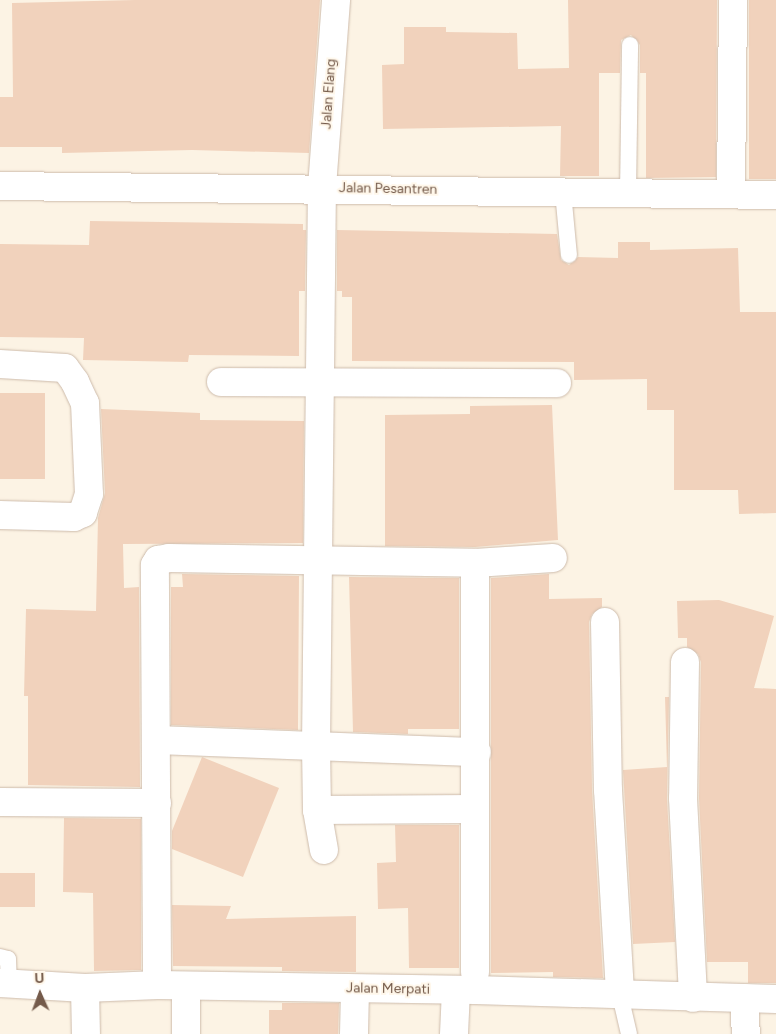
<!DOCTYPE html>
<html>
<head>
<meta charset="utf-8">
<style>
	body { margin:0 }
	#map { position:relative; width:776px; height:1034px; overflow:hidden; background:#fcf3e4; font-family:Figtree,sans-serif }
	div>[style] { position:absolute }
	.building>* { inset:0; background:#f1d2bc; transform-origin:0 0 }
	.roads { filter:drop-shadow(0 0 1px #cdbbab) drop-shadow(0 0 1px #cdbbab) }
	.service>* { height:16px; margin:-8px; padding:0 8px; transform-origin:8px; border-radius:8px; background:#fff }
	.minor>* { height:28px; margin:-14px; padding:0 14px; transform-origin:14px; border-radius:14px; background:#fff }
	span { translate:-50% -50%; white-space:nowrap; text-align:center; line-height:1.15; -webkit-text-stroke:4px #fff7ea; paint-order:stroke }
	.street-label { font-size:14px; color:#745a4a }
	.north { position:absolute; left:15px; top:969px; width:50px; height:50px; -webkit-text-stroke:4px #fff7ea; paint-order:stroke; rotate:358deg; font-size:14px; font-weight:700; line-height:20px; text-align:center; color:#745a4a }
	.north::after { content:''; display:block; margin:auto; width:18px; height:22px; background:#745a4a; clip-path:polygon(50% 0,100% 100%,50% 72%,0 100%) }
</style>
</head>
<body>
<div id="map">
	<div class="building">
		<i style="clip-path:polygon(135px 0,320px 0,309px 153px,192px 150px,62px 153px,62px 147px,0 147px,0 97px,13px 97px,12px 3px)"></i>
		<i style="clip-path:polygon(568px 0,717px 0,716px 177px,646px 178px,646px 73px,640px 73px,640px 45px,631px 35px,621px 40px,620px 73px,599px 73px,599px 176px,560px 176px,561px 126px,383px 129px,382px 65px,404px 64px,404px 27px,446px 27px,446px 32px,517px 33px,518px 69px,569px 68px)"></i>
		<i style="left:749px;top:0;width:27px;height:179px"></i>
		<i style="clip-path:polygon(90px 221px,303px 224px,303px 230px,306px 230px,305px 291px,299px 291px,299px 356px,189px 355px,188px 362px,83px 360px,84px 338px,0 337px,0 244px,89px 245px)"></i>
		<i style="clip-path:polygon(337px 230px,557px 234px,561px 260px,569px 265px,578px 257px,618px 258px,618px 242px,650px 242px,650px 250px,738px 248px,740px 312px,776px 312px,776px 513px,739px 514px,738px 490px,674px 490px,674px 410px,647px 410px,647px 379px,574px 380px,574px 362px,352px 361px,352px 297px,342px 297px,342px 291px,337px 291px)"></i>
		<i style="left:0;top:393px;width:45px;height:86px"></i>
		<i style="clip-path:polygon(552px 405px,558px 540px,475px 547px,385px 546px,385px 415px,470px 414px,470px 406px)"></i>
		<i style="clip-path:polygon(101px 409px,200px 413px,200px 420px,304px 421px,303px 543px,123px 544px,124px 588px,139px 587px,140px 787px,28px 785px,28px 696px,24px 696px,26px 609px,96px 611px,98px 518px,105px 493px)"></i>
		<i style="clip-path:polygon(182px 574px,299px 576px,298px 730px,171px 725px,171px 587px,183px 587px)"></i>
		<i style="clip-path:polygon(549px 574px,549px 599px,602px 598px,602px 607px,592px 614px,589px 622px,592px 790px,603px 978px,553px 977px,553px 972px,491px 973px,491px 578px)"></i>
		<i style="clip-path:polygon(349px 577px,459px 578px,459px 729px,408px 729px,408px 734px,353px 732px)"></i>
		<i style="clip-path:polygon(719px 600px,774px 616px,754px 688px,776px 689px,776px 983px,748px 983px,748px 962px,707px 962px,699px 798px,701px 662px,698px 654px,687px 647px,687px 638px,678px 638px,677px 601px)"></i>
		<i style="clip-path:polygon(665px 697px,669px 697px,667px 799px,675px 942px,633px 944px,623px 770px,667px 767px)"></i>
		<i style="clip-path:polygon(202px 757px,279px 788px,243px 877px,172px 849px,172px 831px)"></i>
		<i style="clip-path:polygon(64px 818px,141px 819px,141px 970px,94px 971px,93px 893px,63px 892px)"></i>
		<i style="clip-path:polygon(395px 825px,459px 825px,459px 968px,409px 968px,408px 908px,378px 909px,377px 863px,396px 862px)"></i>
		<i style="left:0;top:873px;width:35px;height:34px"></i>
		<i style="clip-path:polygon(172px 905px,231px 906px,226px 919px,356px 916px,356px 972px,282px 971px,282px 967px,173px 966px)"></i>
		<i style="clip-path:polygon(282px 1003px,339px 1003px,338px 1034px,269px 1034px,269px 1010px,282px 1010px)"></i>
	</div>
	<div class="roads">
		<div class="service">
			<i style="left:563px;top:192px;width:63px;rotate:84.6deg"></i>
			<i style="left:628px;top:194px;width:149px;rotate:-89.2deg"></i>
			<i style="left:0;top:957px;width:8px;rotate:14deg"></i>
			<i style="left:8px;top:959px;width:24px;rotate:88deg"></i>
			<i style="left:620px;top:995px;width:40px;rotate:77deg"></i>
		</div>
		<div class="minor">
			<i style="left:0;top:186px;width:776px;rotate:0.66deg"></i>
			<i style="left:731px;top:192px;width:192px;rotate:-89.4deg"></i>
			<i style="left:0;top:364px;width:65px;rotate:3.5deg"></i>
			<i style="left:65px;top:368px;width:17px;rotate:54deg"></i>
			<i style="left:75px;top:382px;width:23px;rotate:65deg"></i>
			<i style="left:85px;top:403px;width:91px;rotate:87.5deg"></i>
			<i style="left:89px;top:494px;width:20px;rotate:108deg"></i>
			<i style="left:83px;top:513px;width:10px;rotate:156deg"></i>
			<i style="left:74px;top:517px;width:74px;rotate:-178.5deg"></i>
			<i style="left:221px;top:382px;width:336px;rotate:0.2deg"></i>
			<i style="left:475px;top:563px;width:409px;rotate:90deg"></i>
			<i style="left:605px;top:622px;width:168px;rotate:89deg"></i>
			<i style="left:608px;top:790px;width:205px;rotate:86.6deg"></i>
			<i style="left:685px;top:662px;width:136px;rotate:90.8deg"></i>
			<i style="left:683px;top:798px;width:200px;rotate:87.1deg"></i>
			<i style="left:158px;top:740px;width:319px;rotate:2.2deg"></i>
			<i style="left:0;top:802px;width:157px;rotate:0.4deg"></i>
			<i style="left:317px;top:810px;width:157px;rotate:-0.4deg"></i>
			<i style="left:324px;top:850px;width:41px;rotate:-99.9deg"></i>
			<i style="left:317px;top:810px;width:63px;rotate:-90.9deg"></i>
			<i style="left:316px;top:747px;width:560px;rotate:-89.39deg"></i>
			<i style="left:322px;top:187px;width:188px;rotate:-85.7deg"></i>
			<i style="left:157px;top:975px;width:410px;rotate:-90.3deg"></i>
			<i style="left:155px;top:565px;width:6px;rotate:-59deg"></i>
			<i style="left:158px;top:560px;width:11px;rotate:-10deg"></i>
			<i style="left:169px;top:558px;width:306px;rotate:0.9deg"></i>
			<i style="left:475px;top:563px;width:78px;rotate:-3.7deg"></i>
			<i style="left:0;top:983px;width:85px;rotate:3.4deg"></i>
			<i style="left:85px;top:988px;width:73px;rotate:-2.4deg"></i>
			<i style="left:158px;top:985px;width:317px;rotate:0.9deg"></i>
			<i style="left:475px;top:990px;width:301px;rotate:1.7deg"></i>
			<i style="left:85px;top:988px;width:46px;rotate:88.8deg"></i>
			<i style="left:744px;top:998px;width:36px;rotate:87deg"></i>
			<i style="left:186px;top:1034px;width:48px;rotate:-90deg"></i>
			<i style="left:354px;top:1034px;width:45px;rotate:-88.7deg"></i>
			<i style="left:454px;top:1034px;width:44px;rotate:-87.4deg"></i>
		</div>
	</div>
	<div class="street-label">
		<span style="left:329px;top:94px;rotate:-86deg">Jalan Elang</span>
		<span style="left:388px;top:189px;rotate:1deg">Jalan Pesantren</span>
		<span style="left:388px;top:989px;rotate:1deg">Jalan Merpati</span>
	</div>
	<div class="north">U</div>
</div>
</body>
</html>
